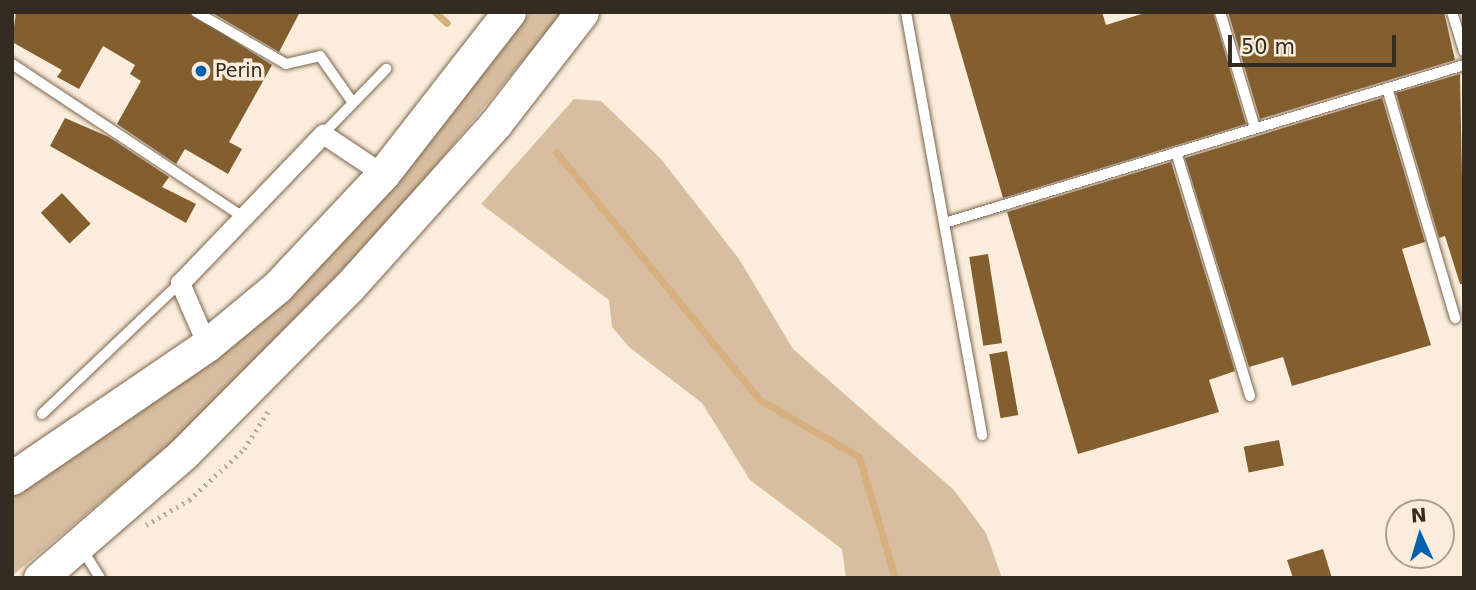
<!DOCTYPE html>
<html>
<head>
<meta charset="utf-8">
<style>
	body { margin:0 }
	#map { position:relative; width:1476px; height:590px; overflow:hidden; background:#fbeddc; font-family:"DejaVu Sans",sans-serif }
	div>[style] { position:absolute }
	.green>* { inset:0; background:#d7bea0 }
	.stream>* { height:7px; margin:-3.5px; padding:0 3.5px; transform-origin:3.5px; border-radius:3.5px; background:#d8af7f }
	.building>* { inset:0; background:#835e2f; transform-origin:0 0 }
	.path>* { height:4.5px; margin-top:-2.25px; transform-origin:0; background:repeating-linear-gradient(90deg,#b6a99a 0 2px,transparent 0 7px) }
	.roads { filter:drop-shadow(0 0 2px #7c664d) drop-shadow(0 0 2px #7c664d) }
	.service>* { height:10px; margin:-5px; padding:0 5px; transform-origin:5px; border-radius:5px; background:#fff }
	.minor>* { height:19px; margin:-9.5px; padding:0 9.5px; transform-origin:9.5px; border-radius:9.5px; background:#fff }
	.trunk>* { height:33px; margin:-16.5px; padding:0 16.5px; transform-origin:16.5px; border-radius:16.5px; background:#fff }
	.dots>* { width:19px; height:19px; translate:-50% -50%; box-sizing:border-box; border:4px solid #fbeddc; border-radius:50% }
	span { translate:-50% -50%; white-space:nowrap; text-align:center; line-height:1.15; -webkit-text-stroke:7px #fbeddc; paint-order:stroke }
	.poi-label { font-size:19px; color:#352c21 }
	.left { translate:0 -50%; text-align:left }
	.frame { position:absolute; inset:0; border:14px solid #352c21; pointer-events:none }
	.north { position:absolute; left:1385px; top:499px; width:70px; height:70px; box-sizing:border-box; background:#fbeddc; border:2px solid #aca091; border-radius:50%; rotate:356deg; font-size:19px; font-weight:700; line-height:28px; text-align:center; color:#352c21 }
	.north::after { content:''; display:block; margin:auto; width:24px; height:32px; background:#0062af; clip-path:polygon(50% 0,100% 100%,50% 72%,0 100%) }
	.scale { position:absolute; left:1228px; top:35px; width:168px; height:32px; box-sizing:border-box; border:4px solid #352c21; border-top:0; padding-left:9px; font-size:21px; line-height:24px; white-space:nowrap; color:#352c21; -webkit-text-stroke:5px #fbeddc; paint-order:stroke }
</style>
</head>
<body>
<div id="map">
	<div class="green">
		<i style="clip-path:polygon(531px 12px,563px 12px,380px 233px,193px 425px,12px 576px,12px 493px,420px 148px)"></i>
		<i style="clip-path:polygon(574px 99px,601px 101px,661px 159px,739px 259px,793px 349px,954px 490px,986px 533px,1002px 578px,846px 578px,842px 549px,750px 480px,702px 403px,629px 347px,612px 327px,609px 300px,481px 204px)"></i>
	</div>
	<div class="stream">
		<i style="left:435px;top:12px;width:16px;rotate:43deg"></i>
		<i style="left:556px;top:152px;width:321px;rotate:50.6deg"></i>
		<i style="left:760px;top:400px;width:114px;rotate:29.9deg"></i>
		<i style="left:859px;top:457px;width:126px;rotate:73.4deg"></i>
	</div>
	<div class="building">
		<i style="clip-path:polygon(16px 12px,189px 12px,272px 65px,229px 142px,242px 149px,228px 174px,185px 149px,176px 164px,117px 124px,141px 81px,130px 74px,135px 65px,103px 46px,79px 89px,57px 77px,62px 70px,12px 42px)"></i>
		<i style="clip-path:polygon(211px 12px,300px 12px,279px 52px)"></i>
		<i style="clip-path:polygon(949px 12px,1102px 12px,1106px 25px,1148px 12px,1213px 12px,1246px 124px,1003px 198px)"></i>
		<i style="clip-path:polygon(1228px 12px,1444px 12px,1455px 60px,1260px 119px)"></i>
		<i style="clip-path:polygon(1460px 74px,1464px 284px,1460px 284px,1445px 236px,1439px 238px,1396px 93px)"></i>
		<i style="clip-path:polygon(1382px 98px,1425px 242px,1402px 249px,1431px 345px,1292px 386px,1283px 357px,1249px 367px,1185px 158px)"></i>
		<i style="clip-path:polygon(65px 118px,109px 137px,169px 177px,162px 187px,196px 204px,186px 223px,50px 146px)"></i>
		<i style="clip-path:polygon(1171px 162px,1235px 371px,1209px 380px,1219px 412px,1078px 454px,1007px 212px)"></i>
		<i style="left:62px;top:193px;width:42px;height:29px;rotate:47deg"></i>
		<i style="left:988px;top:254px;width:90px;height:19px;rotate:81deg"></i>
		<i style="left:1007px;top:351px;width:65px;height:18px;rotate:80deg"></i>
		<i style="left:1279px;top:440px;width:26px;height:36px;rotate:79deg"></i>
		<i style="clip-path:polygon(1323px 549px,1332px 578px,1293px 578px,1287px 560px)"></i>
	</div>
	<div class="path">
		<i style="left:146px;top:525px;width:50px;rotate:-30.2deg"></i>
		<i style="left:189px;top:500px;width:75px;rotate:-42.8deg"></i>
		<i style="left:244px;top:449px;width:49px;rotate:-57.6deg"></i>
	</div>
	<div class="roads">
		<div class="service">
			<i style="left:196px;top:12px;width:104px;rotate:30deg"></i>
			<i style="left:286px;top:64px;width:35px;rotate:-13deg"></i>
			<i style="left:320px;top:56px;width:57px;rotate:54.9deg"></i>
			<i style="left:906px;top:12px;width:430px;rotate:79.8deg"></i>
			<i style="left:1220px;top:12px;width:121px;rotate:73.2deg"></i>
			<i style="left:1452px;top:12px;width:41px;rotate:72.9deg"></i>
			<i style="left:12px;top:64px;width:277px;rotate:33.5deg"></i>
			<i style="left:1387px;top:88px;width:240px;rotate:73.5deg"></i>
			<i style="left:323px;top:134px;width:91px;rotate:-45.9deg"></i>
			<i style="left:1176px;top:152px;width:255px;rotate:73.1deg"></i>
			<i style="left:948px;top:222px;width:539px;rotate:-16.92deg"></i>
			<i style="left:42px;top:414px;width:190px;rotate:-43.5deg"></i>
			<i style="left:82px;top:549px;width:34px;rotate:58deg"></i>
		</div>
		<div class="minor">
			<i style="left:207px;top:345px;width:68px;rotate:-113.5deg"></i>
			<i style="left:180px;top:283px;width:207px;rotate:-46.2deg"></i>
			<i style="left:323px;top:134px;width:72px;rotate:33.7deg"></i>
		</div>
		<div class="trunk">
			<i style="left:12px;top:478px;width:236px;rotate:-34.3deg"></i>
			<i style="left:207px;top:345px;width:91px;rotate:-39.6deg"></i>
			<i style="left:277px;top:287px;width:155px;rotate:-46.8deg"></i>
			<i style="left:383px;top:174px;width:205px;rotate:-52.1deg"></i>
			<i style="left:40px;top:578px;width:189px;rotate:-40.9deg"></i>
			<i style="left:183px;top:454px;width:235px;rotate:-45.2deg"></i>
			<i style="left:349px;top:287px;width:220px;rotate:-48.1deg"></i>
			<i style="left:496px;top:123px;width:140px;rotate:-52.2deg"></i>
		</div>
	</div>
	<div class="dots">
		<i style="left:201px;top:71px;background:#0062af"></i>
	</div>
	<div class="poi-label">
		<span class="left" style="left:215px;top:71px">Perin</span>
	</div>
	<div class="frame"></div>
	<div class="north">N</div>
	<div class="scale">50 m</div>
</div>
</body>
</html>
